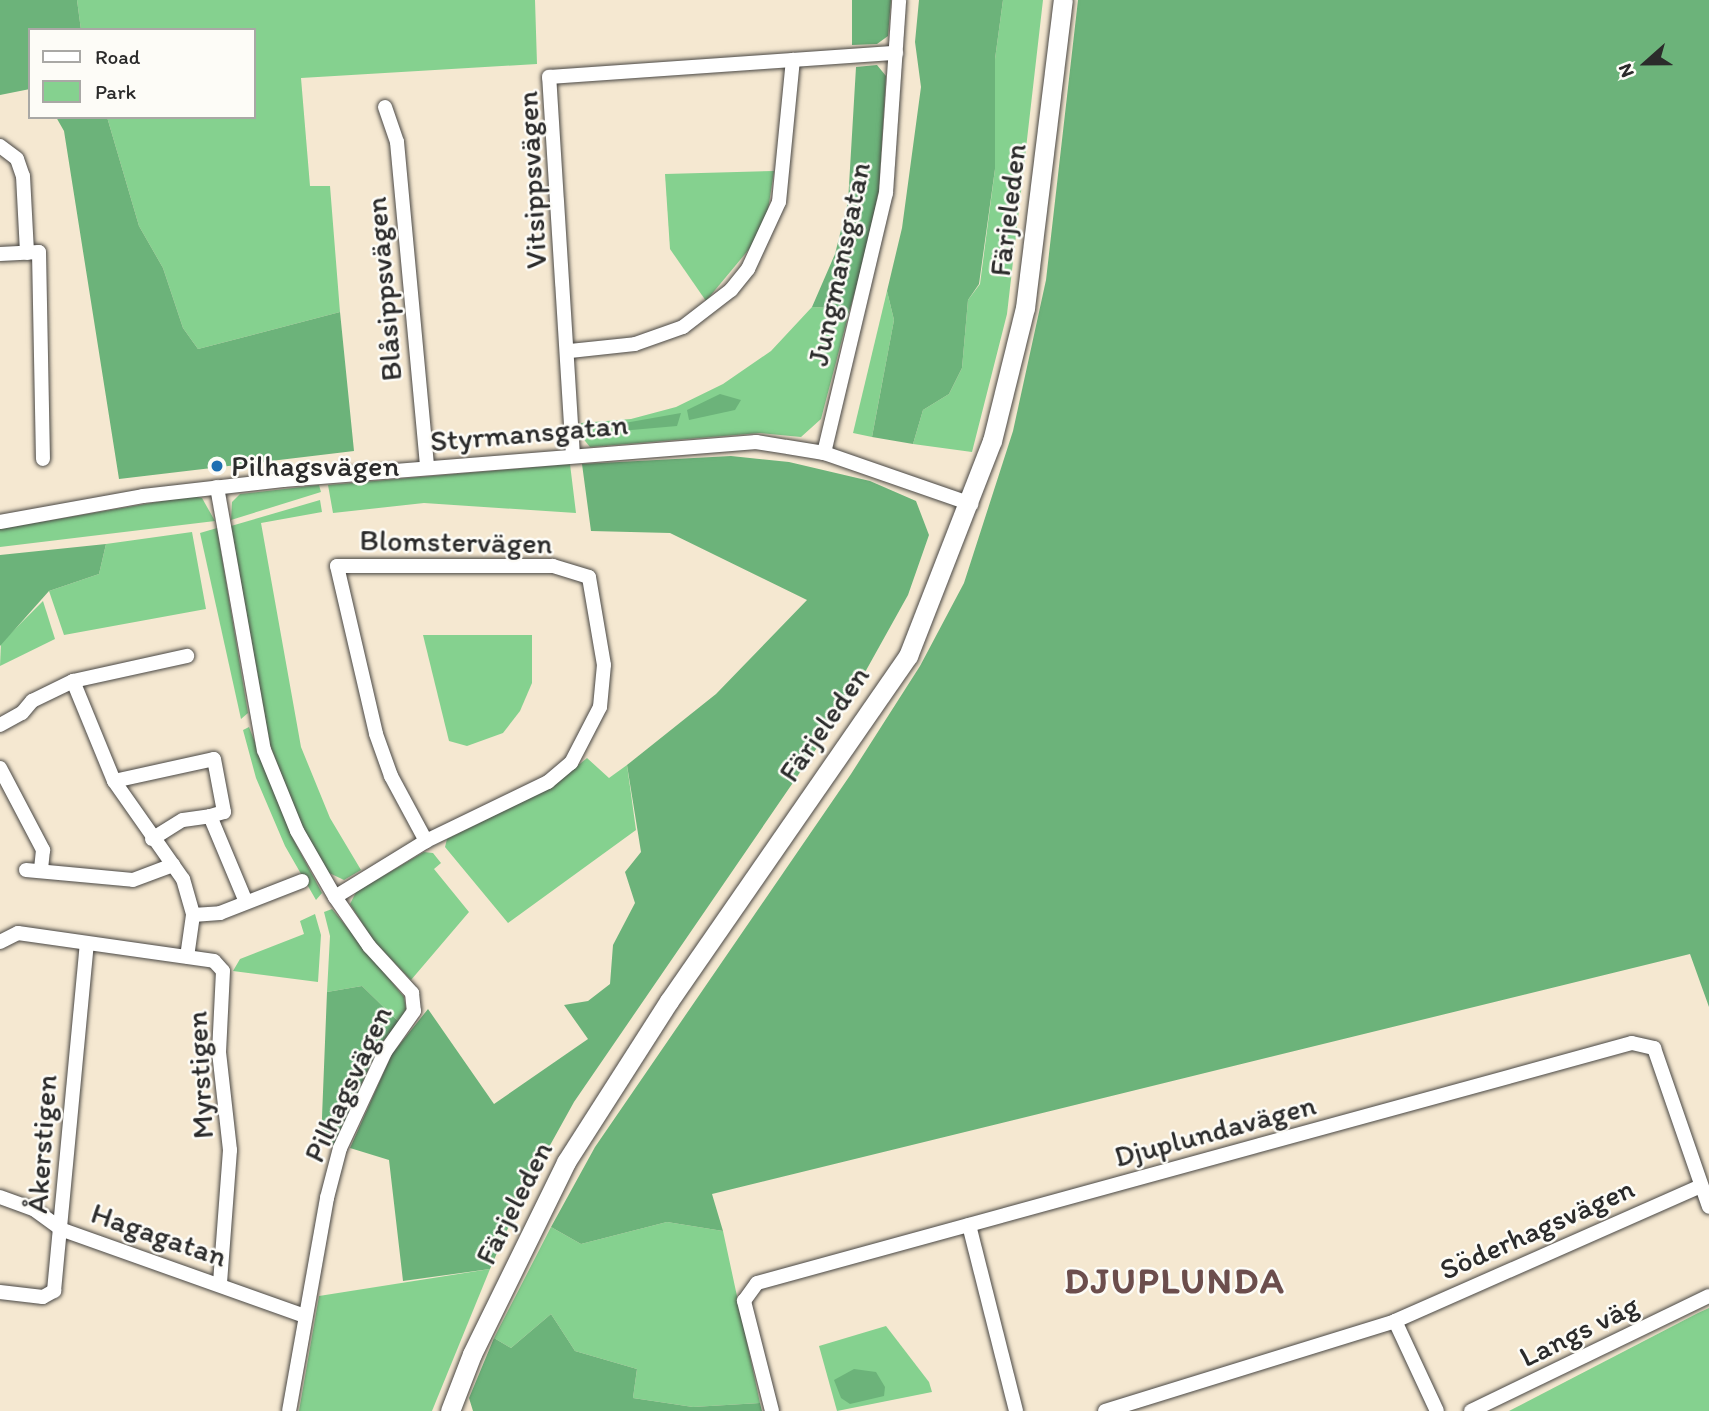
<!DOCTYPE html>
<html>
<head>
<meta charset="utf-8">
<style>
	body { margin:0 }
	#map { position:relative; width:1709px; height:1411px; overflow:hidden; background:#f5e8d1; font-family:Itim,sans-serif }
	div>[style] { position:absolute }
	.green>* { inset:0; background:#85d18f }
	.forest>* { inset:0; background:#6cb37a }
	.roads { filter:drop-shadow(0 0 2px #494744) drop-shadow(0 0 2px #494744) }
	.street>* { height:14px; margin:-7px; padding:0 7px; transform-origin:7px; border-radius:7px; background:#fff }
	.secondary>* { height:19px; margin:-9.5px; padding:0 9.5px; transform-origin:9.5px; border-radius:9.5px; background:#fff }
	.dots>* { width:19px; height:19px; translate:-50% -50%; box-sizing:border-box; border:4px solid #fdfcf7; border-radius:50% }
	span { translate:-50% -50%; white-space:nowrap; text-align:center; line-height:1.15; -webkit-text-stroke:5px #fdfcf7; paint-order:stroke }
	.street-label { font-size:30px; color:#2b2b2b }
	.poi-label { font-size:30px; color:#2b2b2b }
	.left { translate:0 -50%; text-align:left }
	.district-label { font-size:37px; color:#6c4e4d; font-weight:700; letter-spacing:2px }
	.legend { position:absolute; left:28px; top:28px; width:228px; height:91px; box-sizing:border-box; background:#fdfcf7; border:2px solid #a9a8a5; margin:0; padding:9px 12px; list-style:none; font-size:21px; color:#2b2b2b }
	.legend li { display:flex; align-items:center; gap:14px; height:35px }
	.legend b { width:35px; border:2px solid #a9a8a5 }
	.north { position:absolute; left:1611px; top:28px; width:70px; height:70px; -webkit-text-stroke:5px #fdfcf7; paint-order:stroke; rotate:249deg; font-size:19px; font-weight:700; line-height:28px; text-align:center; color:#2b2b2b }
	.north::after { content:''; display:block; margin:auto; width:24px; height:32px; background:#2b2b2b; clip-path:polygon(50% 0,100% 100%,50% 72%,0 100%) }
</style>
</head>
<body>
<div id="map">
	<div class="green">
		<i style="clip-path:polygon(77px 0,535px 0,537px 64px,301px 78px,310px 186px,330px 186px,340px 312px,198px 349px,183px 328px,163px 268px,139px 226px,107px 117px,254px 117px,254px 30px,81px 30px)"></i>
		<i style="clip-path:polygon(1003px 0,1043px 0,1007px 314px,972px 452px,913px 444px,923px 410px,949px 394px,962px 368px,968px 300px,980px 284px,995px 169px,995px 59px)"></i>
		<i style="clip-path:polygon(774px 171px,767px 217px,755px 242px,706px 301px,670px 249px,665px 174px)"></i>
		<i style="clip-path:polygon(887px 291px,894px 320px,872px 437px,853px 433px)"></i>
		<i style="clip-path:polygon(812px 307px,850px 309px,821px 419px,801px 437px,760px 433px,590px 447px,581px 436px,581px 423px,631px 419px,676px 407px,723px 384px,771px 351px)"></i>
		<i style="clip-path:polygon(570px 464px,576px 513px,424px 503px,333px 513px,328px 485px)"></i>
		<i style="clip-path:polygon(319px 485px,321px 492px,231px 520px,232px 502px,240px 494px)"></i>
		<i style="clip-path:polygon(192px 496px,202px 498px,215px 521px,0 547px,0 529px)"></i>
		<i style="clip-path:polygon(320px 500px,322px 512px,261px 523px,301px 747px,330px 818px,361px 870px,344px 880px,325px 871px,302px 827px,270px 745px,231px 526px)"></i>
		<i style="clip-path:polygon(217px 528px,248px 713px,241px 719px,200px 533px)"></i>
		<i style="clip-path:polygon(192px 532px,206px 609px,64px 635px,49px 591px,99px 574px,106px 544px)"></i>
		<i style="clip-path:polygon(43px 601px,55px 639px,0 666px,1px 643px)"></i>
		<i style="clip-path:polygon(423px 635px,532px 635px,532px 683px,520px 711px,503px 733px,467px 746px,449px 741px)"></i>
		<i style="clip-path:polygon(249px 727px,292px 837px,322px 893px,316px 900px,285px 846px,256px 778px,243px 730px)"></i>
		<i style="clip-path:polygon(587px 758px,609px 778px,627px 765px,636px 830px,508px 923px,445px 847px,447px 839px,552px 787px)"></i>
		<i style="clip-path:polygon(424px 852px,433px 853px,441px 863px,434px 869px,469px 912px,411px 980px,373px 940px,350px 904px,356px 892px)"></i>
		<i style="clip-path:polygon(332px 909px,404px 997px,406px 1009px,399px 1022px,362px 986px,327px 992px,330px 936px,324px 912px)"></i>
		<i style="clip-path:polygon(315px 914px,321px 935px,318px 982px,233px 971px,240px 959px,304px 934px,300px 921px)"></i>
		<i style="clip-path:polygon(667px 1222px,723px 1231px,760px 1403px,693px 1407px,633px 1398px,637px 1369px,575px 1351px,551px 1314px,511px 1348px,494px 1338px,551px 1227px,581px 1244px)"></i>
		<i style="clip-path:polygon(490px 1269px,432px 1411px,299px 1411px,319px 1296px)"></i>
		<i style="clip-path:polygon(1709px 1308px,1709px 1411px,1509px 1411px,1698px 1313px)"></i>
		<i style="clip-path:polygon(886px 1326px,929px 1382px,932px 1392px,837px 1411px,819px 1346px)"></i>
	</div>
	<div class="forest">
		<i style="clip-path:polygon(0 0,77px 0,81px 30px,30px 30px,30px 89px,0 95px)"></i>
		<i style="clip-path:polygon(852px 0,891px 0,888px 36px,877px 44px,852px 45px)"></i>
		<i style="clip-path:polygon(919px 0,1003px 0,995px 59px,995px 169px,979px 284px,968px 300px,962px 368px,949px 394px,923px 410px,913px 444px,872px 437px,894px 320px,887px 291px,902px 228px,921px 87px,915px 42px)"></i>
		<i style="clip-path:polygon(1078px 0,1709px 0,1709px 1007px,1690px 954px,712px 1194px,723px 1231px,667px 1222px,581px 1244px,551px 1227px,595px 1147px,851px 774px,920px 666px,964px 583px,1013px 431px,1046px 280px)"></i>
		<i style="clip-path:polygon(877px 65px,886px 76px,879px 190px,864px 259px,850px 309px,812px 307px,835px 254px,848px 202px,856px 67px)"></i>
		<i style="clip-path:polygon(56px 117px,107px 117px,139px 226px,163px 268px,183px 328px,198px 349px,340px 312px,354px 451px,119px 479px,64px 131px)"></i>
		<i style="clip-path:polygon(720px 394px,741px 400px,735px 410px,689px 420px,687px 410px)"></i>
		<i style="clip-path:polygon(681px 413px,677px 426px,620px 431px,619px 424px)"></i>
		<i style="clip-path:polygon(731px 456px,789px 462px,870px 481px,916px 501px,929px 535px,908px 595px,849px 701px,574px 1102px,523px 1194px,490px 1269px,403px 1281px,389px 1160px,350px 1148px,392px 1054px,428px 1009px,494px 1104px,588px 1039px,564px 1005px,588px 1001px,610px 984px,613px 945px,635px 903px,625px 872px,641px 852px,627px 765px,716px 694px,807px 600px,670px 533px,591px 531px,582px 464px)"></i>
		<i style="clip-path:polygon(106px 544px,99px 574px,49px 591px,0 646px,0 555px)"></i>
		<i style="clip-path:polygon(362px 986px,399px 1022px,379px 1046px,333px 1146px,321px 1142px,327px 992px)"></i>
		<i style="clip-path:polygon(551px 1314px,575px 1351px,637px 1369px,633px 1398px,693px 1407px,760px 1403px,762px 1411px,473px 1411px,469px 1398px,494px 1338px,511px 1348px)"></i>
		<i style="clip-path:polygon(854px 1369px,876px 1372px,885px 1387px,884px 1396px,850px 1404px,841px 1398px,834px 1380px)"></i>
	</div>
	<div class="roads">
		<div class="street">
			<i style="left:385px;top:107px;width:37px;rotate:71deg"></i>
			<i style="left:397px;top:142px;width:327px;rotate:84.7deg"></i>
			<i style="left:0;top:146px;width:21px;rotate:37deg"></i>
			<i style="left:17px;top:159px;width:18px;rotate:71deg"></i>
			<i style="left:23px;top:176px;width:77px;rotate:87deg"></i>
			<i style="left:0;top:254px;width:39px;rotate:-3deg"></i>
			<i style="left:39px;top:252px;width:207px;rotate:88.9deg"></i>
			<i style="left:570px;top:351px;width:65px;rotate:-6.1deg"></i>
			<i style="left:635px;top:344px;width:51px;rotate:-19.5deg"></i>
			<i style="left:683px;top:327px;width:61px;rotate:-37.6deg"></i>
			<i style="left:731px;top:290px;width:27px;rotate:-51deg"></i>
			<i style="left:748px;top:269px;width:74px;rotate:-65.2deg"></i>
			<i style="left:779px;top:202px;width:143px;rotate:-84.4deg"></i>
			<i style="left:824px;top:453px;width:267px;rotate:-76.6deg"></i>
			<i style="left:886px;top:193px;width:193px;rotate:-86.1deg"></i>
			<i style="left:573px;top:456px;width:380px;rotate:-93.6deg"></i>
			<i style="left:549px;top:77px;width:348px;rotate:-4deg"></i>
			<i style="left:217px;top:487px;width:267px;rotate:79.9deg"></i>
			<i style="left:264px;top:750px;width:87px;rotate:67.8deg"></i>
			<i style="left:297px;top:831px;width:76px;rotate:60.1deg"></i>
			<i style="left:335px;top:897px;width:60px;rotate:55.2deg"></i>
			<i style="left:369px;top:946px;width:64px;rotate:47.5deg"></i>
			<i style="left:412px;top:993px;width:18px;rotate:84deg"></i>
			<i style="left:414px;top:1011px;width:50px;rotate:125.3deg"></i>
			<i style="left:385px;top:1052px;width:106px;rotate:115.1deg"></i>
			<i style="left:340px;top:1148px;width:52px;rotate:104.6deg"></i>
			<i style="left:327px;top:1198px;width:216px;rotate:100.1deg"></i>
			<i style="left:0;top:522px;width:145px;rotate:-10.3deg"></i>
			<i style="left:143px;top:496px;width:141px;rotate:-6.5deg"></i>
			<i style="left:283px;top:480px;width:475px;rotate:-4.6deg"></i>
			<i style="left:756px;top:442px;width:69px;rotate:9.2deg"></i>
			<i style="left:824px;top:453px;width:156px;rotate:19.1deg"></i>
			<i style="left:73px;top:681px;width:108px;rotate:67.7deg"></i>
			<i style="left:114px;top:781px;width:120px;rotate:54.9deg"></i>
			<i style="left:183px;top:879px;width:37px;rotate:74deg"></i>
			<i style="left:193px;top:915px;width:42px;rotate:98.1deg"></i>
			<i style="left:0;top:725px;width:25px;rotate:-29deg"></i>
			<i style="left:22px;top:713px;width:16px;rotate:-50deg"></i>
			<i style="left:32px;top:701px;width:46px;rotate:-26deg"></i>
			<i style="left:73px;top:681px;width:117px;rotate:-12.4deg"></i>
			<i style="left:0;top:768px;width:93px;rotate:62.3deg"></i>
			<i style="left:43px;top:850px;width:18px;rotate:96deg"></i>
			<i style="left:114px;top:781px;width:102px;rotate:-12.4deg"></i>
			<i style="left:214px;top:759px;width:54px;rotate:79.3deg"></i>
			<i style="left:224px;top:812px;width:15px;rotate:164deg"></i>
			<i style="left:152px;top:839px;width:36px;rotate:-32deg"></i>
			<i style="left:183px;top:820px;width:27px;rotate:-8deg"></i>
			<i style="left:210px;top:816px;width:93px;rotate:67.3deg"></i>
			<i style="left:26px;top:870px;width:107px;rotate:5.3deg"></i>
			<i style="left:133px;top:880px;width:43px;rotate:-20.6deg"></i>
			<i style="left:335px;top:897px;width:107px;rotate:-31.6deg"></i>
			<i style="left:426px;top:841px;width:136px;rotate:-25.8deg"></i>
			<i style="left:548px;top:782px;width:30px;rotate:-40deg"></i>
			<i style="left:571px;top:763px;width:63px;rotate:-62.6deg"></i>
			<i style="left:600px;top:707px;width:42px;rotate:-84.6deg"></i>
			<i style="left:604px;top:665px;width:89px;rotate:-99.7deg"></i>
			<i style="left:589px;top:577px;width:38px;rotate:-163deg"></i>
			<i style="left:553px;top:566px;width:216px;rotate:180deg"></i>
			<i style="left:337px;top:566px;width:172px;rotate:76.9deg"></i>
			<i style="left:376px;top:734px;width:45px;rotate:70.3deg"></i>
			<i style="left:391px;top:776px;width:74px;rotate:61.7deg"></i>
			<i style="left:193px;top:915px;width:27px;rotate:-4deg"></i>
			<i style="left:220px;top:913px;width:88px;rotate:-21.3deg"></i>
			<i style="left:0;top:942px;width:20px;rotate:-27deg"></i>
			<i style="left:18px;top:933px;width:198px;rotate:8.1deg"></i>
			<i style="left:214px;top:961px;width:13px;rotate:48deg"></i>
			<i style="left:223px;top:971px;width:81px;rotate:92.8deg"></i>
			<i style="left:219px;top:1052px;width:99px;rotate:83.6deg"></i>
			<i style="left:230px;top:1150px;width:132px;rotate:94.3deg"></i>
			<i style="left:0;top:1197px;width:37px;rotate:20deg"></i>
			<i style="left:35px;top:1210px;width:34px;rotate:36deg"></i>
			<i style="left:63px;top:1230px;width:257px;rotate:19.6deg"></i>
			<i style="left:969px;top:1225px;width:192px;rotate:75.8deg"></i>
			<i style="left:0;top:1292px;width:43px;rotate:6.6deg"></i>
			<i style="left:43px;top:1297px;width:13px;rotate:-29deg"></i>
			<i style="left:54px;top:1291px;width:348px;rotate:-84.6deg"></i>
			<i style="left:1395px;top:1321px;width:99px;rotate:65deg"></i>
			<i style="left:772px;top:1411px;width:114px;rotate:-104.3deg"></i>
			<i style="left:744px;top:1301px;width:22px;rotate:-54deg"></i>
			<i style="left:757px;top:1283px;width:907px;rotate:-15.34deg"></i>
			<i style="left:1632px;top:1043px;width:23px;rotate:13deg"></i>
			<i style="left:1654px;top:1048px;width:168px;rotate:70.9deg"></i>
			<i style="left:1105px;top:1411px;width:304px;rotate:-17.2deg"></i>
			<i style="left:1395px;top:1321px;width:334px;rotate:-23.8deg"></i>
			<i style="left:1471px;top:1411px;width:264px;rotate:-25.8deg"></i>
		</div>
		<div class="secondary">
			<i style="left:450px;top:1411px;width:61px;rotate:-68.9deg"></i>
			<i style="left:472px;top:1354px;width:214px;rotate:-63.9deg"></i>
			<i style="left:566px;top:1162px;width:191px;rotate:-57.4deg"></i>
			<i style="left:669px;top:1001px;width:420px;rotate:-55.3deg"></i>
			<i style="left:908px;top:656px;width:231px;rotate:-68.7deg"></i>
			<i style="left:992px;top:441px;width:137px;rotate:-76.1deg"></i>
			<i style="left:1025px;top:308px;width:310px;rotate:-83deg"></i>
		</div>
	</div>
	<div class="dots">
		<i style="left:217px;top:466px;background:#1f6fb2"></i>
	</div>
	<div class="street-label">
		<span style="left:532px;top:180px;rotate:-93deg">Vitsippsvägen</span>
		<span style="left:1008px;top:210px;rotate:-83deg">Färjeleden</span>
		<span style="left:839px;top:264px;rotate:-78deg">Jungmansgatan</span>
		<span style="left:384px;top:289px;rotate:-95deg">Blåsippsvägen</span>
		<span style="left:529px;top:433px;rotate:-5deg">Styrmansgatan</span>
		<span style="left:456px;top:542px;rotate:1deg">Blomstervägen</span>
		<span style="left:824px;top:724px;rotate:-55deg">Färjeleden</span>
		<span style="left:200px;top:1075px;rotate:-93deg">Myrstigen</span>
		<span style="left:348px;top:1084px;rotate:-65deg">Pilhagsvägen</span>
		<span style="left:1215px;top:1131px;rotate:-15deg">Djuplundavägen</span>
		<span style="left:42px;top:1144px;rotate:-86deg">Åkerstigen</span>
		<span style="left:514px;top:1203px;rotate:-63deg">Färjeleden</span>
		<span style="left:1537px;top:1229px;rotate:-24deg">Söderhagsvägen</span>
		<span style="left:159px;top:1235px;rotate:19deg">Hagagatan</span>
		<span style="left:1579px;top:1331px;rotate:-26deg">Langs väg</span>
	</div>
	<div class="poi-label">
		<span class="left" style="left:231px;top:466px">Pilhagsvägen</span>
	</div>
	<div class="district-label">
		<span style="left:1175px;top:1280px">DJUPLUNDA</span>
	</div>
	<ul class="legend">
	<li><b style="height:9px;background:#fff"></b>Road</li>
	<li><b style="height:19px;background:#85d18f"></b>Park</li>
	</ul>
	<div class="north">N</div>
</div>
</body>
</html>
